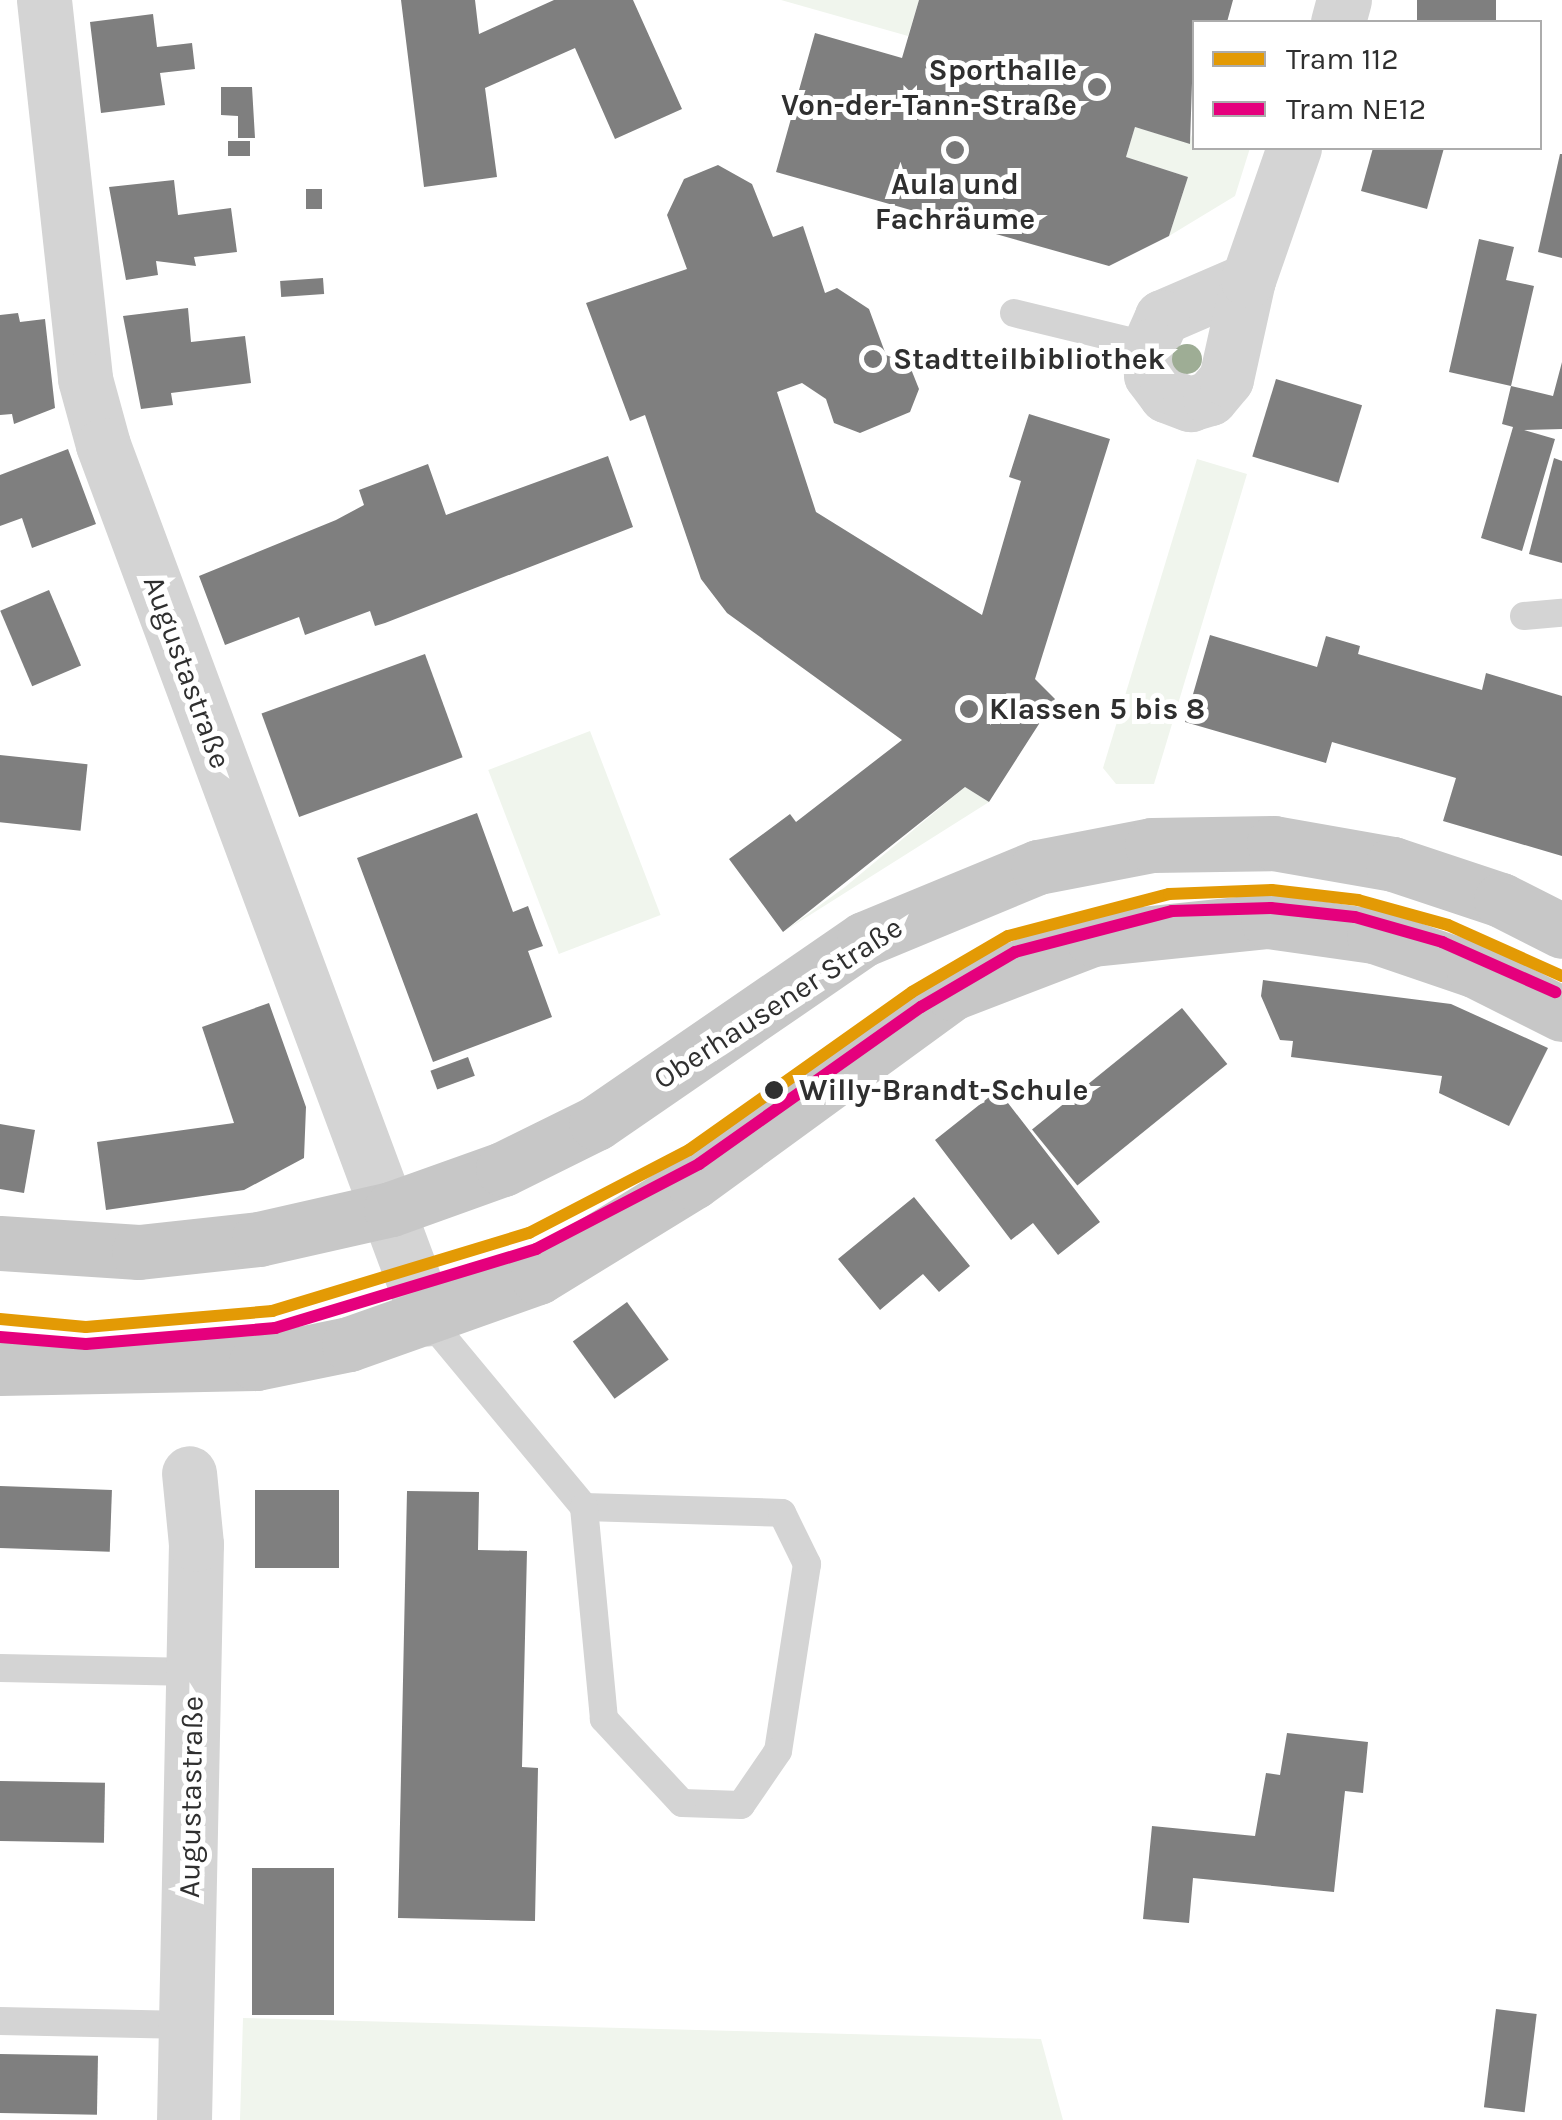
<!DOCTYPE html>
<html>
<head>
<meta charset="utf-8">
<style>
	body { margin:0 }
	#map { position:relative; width:1562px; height:2120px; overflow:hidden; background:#fff; font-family:Karla,sans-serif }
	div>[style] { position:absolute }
	.green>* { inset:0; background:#f0f5ed; transform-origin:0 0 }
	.building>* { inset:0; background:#7f7f7f; transform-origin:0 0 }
	.service>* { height:28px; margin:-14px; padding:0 14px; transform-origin:14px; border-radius:14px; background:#d4d4d4 }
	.minor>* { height:55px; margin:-27.5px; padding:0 27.5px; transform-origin:27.5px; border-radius:27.5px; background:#d4d4d4 }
	.tertiary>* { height:55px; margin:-27.5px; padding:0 27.5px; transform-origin:27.5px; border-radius:27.5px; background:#d4d4d4 }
	.primary>* { height:55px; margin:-27.5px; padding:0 27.5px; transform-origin:27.5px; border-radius:27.5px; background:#c7c7c7 }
	.tram-1>* { height:12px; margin:-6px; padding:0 6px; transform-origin:6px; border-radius:6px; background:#e39a05 }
	.tram-2>* { height:12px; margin:-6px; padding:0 6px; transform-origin:6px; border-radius:6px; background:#e5007d }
	.trees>* { width:30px; height:30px; margin:-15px; border-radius:50%; background:#9ead95 }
	.dots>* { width:28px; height:28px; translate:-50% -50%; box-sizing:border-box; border:5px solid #fff; border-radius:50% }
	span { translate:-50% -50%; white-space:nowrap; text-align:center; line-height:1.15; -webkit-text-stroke:10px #fff; paint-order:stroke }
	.poi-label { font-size:30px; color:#2f2f2f; font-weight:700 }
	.right { translate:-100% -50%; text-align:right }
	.left { translate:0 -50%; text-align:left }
	.street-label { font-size:30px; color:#2f2f2f }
	.stop-label { font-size:30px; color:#2f2f2f; font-weight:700 }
	.legend { position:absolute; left:1192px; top:20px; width:350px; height:130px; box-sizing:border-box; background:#fff; border:2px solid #acacac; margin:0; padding:12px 18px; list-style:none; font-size:30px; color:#2f2f2f }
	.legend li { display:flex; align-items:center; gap:20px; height:50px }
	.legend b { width:50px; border:2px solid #acacac }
</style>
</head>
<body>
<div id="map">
	<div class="green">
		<i style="clip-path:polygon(781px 0,919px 0,908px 36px)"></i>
		<i style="clip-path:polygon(1135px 127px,1189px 143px,1194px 129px,1194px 148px,1250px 148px,1235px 196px,1169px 236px,1188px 177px,1126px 157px)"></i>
		<i style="clip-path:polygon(1197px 459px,1247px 474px,1154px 784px,1116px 784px,1103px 768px)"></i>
		<i style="left:590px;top:731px;width:197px;height:109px;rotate:69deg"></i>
		<i style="clip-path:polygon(965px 787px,989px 802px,783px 932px,845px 887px)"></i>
		<i style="clip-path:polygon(243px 2018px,1041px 2039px,1063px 2120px,240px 2120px)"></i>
	</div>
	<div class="building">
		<i style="clip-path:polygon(401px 0,475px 0,479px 34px,554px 0,633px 0,682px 109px,615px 139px,575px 48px,485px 88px,497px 177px,424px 187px)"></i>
		<i style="clip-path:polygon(919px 0,1233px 0,1227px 22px,1194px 22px,1190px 144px,1135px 127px,1126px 157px,1188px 177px,1169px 236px,1109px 266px,776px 172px,815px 33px,902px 58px)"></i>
		<i style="left:1417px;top:0;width:79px;height:23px"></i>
		<i style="clip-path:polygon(153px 14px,157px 47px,192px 43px,195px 69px,160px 73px,165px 105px,101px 113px,90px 22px)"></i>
		<i style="clip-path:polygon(221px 87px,252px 87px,255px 138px,238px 138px,238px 116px,221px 115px)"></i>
		<i style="left:228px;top:141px;width:22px;height:15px"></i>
		<i style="clip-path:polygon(1373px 148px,1444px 148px,1427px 209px,1361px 191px)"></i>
		<i style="clip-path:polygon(1560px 154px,1562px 154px,1562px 258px,1538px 252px)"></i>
		<i style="clip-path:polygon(718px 165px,752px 184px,773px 237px,803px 226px,825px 293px,837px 288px,869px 309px,886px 355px,909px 364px,919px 389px,910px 412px,860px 433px,834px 423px,826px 399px,802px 383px,777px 392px,816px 512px,982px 615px,1021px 481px,1009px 477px,1029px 414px,1110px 439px,1035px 679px,1055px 699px,989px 802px,965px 787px,783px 932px,729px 859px,790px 814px,796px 822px,902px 740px,727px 613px,701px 579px,645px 415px,630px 421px,586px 303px,687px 269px,667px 215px,684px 179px)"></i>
		<i style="clip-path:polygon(174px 180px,178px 215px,231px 208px,237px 252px,194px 257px,196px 266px,156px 261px,158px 275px,126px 280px,109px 187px)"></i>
		<i style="left:306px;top:189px;width:16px;height:20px"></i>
		<i style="clip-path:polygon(1479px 239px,1514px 247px,1506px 280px,1534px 286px,1511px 386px,1449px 372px)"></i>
		<i style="left:323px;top:278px;width:16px;height:43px;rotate:86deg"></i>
		<i style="clip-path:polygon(188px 308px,191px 342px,245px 336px,251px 383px,171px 393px,173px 405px,141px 409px,123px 316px)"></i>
		<i style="clip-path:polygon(18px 313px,20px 322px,45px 319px,55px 408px,14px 424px,12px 414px,0 415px,0 315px)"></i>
		<i style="clip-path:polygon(1562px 362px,1562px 429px,1524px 430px,1555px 439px,1522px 551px,1481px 538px,1513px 427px,1502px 424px,1511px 386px,1553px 396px)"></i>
		<i style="left:1276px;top:379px;width:90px;height:81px;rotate:17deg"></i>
		<i style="clip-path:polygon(68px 449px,96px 524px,32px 548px,22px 518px,0 526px,0 475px)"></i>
		<i style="clip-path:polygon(608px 456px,633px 527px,385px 623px,375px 626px,370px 611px,305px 635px,299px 617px,225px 645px,199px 576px,336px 520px,364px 505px,359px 490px,428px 464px,446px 515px)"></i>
		<i style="clip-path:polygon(1554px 458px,1562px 461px,1562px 563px,1529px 554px)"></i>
		<i style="left:49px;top:590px;width:82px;height:53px;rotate:67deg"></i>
		<i style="clip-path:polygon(1210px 635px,1317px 667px,1326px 636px,1360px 646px,1358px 654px,1482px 690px,1486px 673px,1562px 696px,1562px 856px,1443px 821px,1456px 778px,1332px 742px,1326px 763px,1185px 722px)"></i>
		<i style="left:425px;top:654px;width:110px;height:174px;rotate:70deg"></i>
		<i style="left:0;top:755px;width:88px;height:67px;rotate:6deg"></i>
		<i style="clip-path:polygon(477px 813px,513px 912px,528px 906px,536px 928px,543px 946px,528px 951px,552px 1017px,433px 1062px,357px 858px)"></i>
		<i style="clip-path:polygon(1263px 980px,1451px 1004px,1548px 1048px,1509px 1126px,1439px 1093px,1442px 1076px,1291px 1057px,1293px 1041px,1280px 1040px,1261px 996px)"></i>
		<i style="clip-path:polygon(269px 1003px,306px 1107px,304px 1158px,244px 1190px,106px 1210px,97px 1142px,234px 1123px,202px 1027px)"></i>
		<i style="left:1182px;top:1008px;width:72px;height:193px;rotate:51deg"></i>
		<i style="left:468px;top:1057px;width:20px;height:40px;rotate:70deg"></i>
		<i style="clip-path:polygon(998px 1090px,1100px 1222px,1058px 1255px,1033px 1223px,1011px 1240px,935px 1140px)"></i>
		<i style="clip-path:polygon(0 1124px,35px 1130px,24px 1193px,0 1189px)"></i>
		<i style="clip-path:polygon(914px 1197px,970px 1266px,939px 1292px,923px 1274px,880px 1310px,838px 1259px)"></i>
		<i style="left:627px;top:1302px;width:71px;height:67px;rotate:54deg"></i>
		<i style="left:0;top:1486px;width:112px;height:62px;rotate:2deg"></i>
		<i style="left:255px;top:1490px;width:84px;height:78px"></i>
		<i style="clip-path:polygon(407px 1491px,479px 1492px,478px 1550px,527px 1551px,522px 1767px,538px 1768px,535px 1921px,398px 1918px)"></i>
		<i style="clip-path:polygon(1287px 1733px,1368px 1742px,1363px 1793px,1345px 1791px,1334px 1892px,1193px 1878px,1189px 1923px,1143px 1919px,1152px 1826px,1255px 1836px,1266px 1773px,1280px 1775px)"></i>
		<i style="left:0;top:1781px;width:105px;height:60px;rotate:1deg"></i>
		<i style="left:252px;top:1868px;width:82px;height:147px"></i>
		<i style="left:1496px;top:2009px;width:41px;height:99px;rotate:7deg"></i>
		<i style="left:0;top:2054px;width:98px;height:59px;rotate:1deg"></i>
	</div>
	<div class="service">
		<i style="left:1014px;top:313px;width:139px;rotate:13.7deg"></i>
		<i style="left:1524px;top:616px;width:38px;rotate:-5deg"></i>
		<i style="left:428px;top:1319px;width:244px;rotate:50.3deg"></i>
		<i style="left:584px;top:1507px;width:198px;rotate:1.7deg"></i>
		<i style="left:782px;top:1513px;width:57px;rotate:63.9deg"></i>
		<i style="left:807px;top:1564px;width:189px;rotate:98.8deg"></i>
		<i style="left:778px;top:1751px;width:65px;rotate:124.4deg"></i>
		<i style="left:741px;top:1805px;width:59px;rotate:-178.1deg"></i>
		<i style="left:682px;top:1803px;width:115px;rotate:-132.9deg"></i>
		<i style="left:604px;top:1719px;width:213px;rotate:-95.4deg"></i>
		<i style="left:0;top:1668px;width:194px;rotate:1.2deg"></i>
		<i style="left:0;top:2021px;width:187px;rotate:1.2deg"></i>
	</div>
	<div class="minor">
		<i style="left:1338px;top:22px;width:23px;rotate:-75deg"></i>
		<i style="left:1248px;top:280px;width:94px;rotate:156.7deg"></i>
		<i style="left:1162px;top:317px;width:32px;rotate:114deg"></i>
		<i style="left:1149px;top:346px;width:29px;rotate:86deg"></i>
		<i style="left:1151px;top:375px;width:25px;rotate:53deg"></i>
		<i style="left:1166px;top:395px;width:26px;rotate:21deg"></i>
		<i style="left:1190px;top:404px;width:21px;rotate:-17deg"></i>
		<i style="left:1210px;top:398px;width:25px;rotate:-50deg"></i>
		<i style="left:1226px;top:379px;width:101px;rotate:-77.5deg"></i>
		<i style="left:1248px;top:280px;width:140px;rotate:-70.8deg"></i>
		<i style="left:184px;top:2120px;width:576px;rotate:-88.81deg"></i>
		<i style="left:196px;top:1544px;width:71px;rotate:-95.6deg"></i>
	</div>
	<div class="tertiary">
		<i style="left:44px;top:0;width:381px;rotate:83.8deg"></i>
		<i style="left:85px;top:379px;width:68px;rotate:74.7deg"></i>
		<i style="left:103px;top:445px;width:932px;rotate:69.6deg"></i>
	</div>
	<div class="primary">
		<i style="left:0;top:1243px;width:139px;rotate:3.7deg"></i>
		<i style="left:139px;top:1252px;width:121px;rotate:-6.2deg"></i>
		<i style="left:259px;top:1239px;width:135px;rotate:-12.8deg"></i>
		<i style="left:391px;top:1209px;width:119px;rotate:-19.7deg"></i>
		<i style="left:503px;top:1169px;width:104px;rotate:-26.3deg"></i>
		<i style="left:596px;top:1123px;width:325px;rotate:-34.5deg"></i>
		<i style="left:864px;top:939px;width:188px;rotate:-22.5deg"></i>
		<i style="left:1038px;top:867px;width:116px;rotate:-10.9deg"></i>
		<i style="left:1152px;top:845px;width:122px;rotate:-0.9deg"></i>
		<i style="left:1274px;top:843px;width:121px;rotate:10deg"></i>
		<i style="left:1393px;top:864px;width:114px;rotate:18.4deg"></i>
		<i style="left:1501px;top:900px;width:68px;rotate:26.9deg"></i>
		<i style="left:0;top:1368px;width:256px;rotate:-1.1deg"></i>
		<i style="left:256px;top:1363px;width:95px;rotate:-11.5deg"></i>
		<i style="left:349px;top:1344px;width:201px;rotate:-19.5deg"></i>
		<i style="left:538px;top:1277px;width:182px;rotate:-31.5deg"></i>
		<i style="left:693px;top:1182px;width:321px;rotate:-36.1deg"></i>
		<i style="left:952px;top:993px;width:151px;rotate:-21deg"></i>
		<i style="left:1093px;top:939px;width:176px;rotate:-5.9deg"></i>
		<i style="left:1268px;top:921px;width:107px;rotate:8.1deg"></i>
		<i style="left:1374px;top:936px;width:106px;rotate:18.8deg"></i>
		<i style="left:1474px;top:970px;width:98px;rotate:26.6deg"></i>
	</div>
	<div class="tram-1">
		<i style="left:0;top:1319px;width:86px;rotate:5.3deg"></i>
		<i style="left:86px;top:1327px;width:187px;rotate:-4.9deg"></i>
		<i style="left:272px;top:1311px;width:269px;rotate:-16.9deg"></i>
		<i style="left:529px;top:1233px;width:180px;rotate:-27.4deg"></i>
		<i style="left:689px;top:1150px;width:273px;rotate:-35.3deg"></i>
		<i style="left:912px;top:992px;width:111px;rotate:-30.3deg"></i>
		<i style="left:1008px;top:936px;width:166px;rotate:-14.6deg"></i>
		<i style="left:1169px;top:894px;width:103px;rotate:-2.2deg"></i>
		<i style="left:1272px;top:890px;width:87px;rotate:6.6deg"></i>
		<i style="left:1358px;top:900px;width:93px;rotate:15.5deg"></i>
		<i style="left:1448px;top:925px;width:125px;rotate:24.1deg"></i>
	</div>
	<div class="tram-2">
		<i style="left:0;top:1337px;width:86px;rotate:4.7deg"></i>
		<i style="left:86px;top:1344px;width:190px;rotate:-4.8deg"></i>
		<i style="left:275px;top:1328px;width:273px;rotate:-16.8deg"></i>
		<i style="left:536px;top:1249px;width:184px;rotate:-27.5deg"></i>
		<i style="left:699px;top:1164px;width:272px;rotate:-35.3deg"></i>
		<i style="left:921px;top:1007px;width:109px;rotate:-30.3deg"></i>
		<i style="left:1015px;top:952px;width:162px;rotate:-14.6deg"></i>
		<i style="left:1172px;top:911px;width:99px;rotate:-1.7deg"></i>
		<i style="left:1271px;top:908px;width:84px;rotate:6.1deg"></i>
		<i style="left:1355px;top:917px;width:91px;rotate:16deg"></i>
		<i style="left:1442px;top:942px;width:124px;rotate:23.9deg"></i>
	</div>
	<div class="trees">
		<i style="left:1187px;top:359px"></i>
	</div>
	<div class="dots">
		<i style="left:1097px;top:87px;background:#787878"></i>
		<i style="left:955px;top:150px;background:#787878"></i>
		<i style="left:873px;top:359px;background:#787878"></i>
		<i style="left:969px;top:709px;background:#787878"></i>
		<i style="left:774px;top:1090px;background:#2f2f2f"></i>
	</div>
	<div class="poi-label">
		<span class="right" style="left:1077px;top:87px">Sporthalle<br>Von-der-Tann-Straße</span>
		<span style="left:955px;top:201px">Aula und<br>Fachräume</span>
		<span class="left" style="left:893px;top:359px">Stadtteilbibliothek</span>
		<span class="left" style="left:989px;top:709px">Klassen 5 bis 8</span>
	</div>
	<div class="street-label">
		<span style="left:187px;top:672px;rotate:70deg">Augustastraße</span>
		<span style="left:778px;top:1003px;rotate:-33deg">Oberhausener Straße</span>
		<span style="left:191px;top:1797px;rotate:-89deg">Augustastraße</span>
	</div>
	<div class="stop-label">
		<span class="left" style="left:799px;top:1090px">Willy-Brandt-Schule</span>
	</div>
	<ul class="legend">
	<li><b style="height:12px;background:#e39a05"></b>Tram 112</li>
	<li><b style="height:12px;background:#e5007d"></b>Tram NE12</li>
	</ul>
</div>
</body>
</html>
